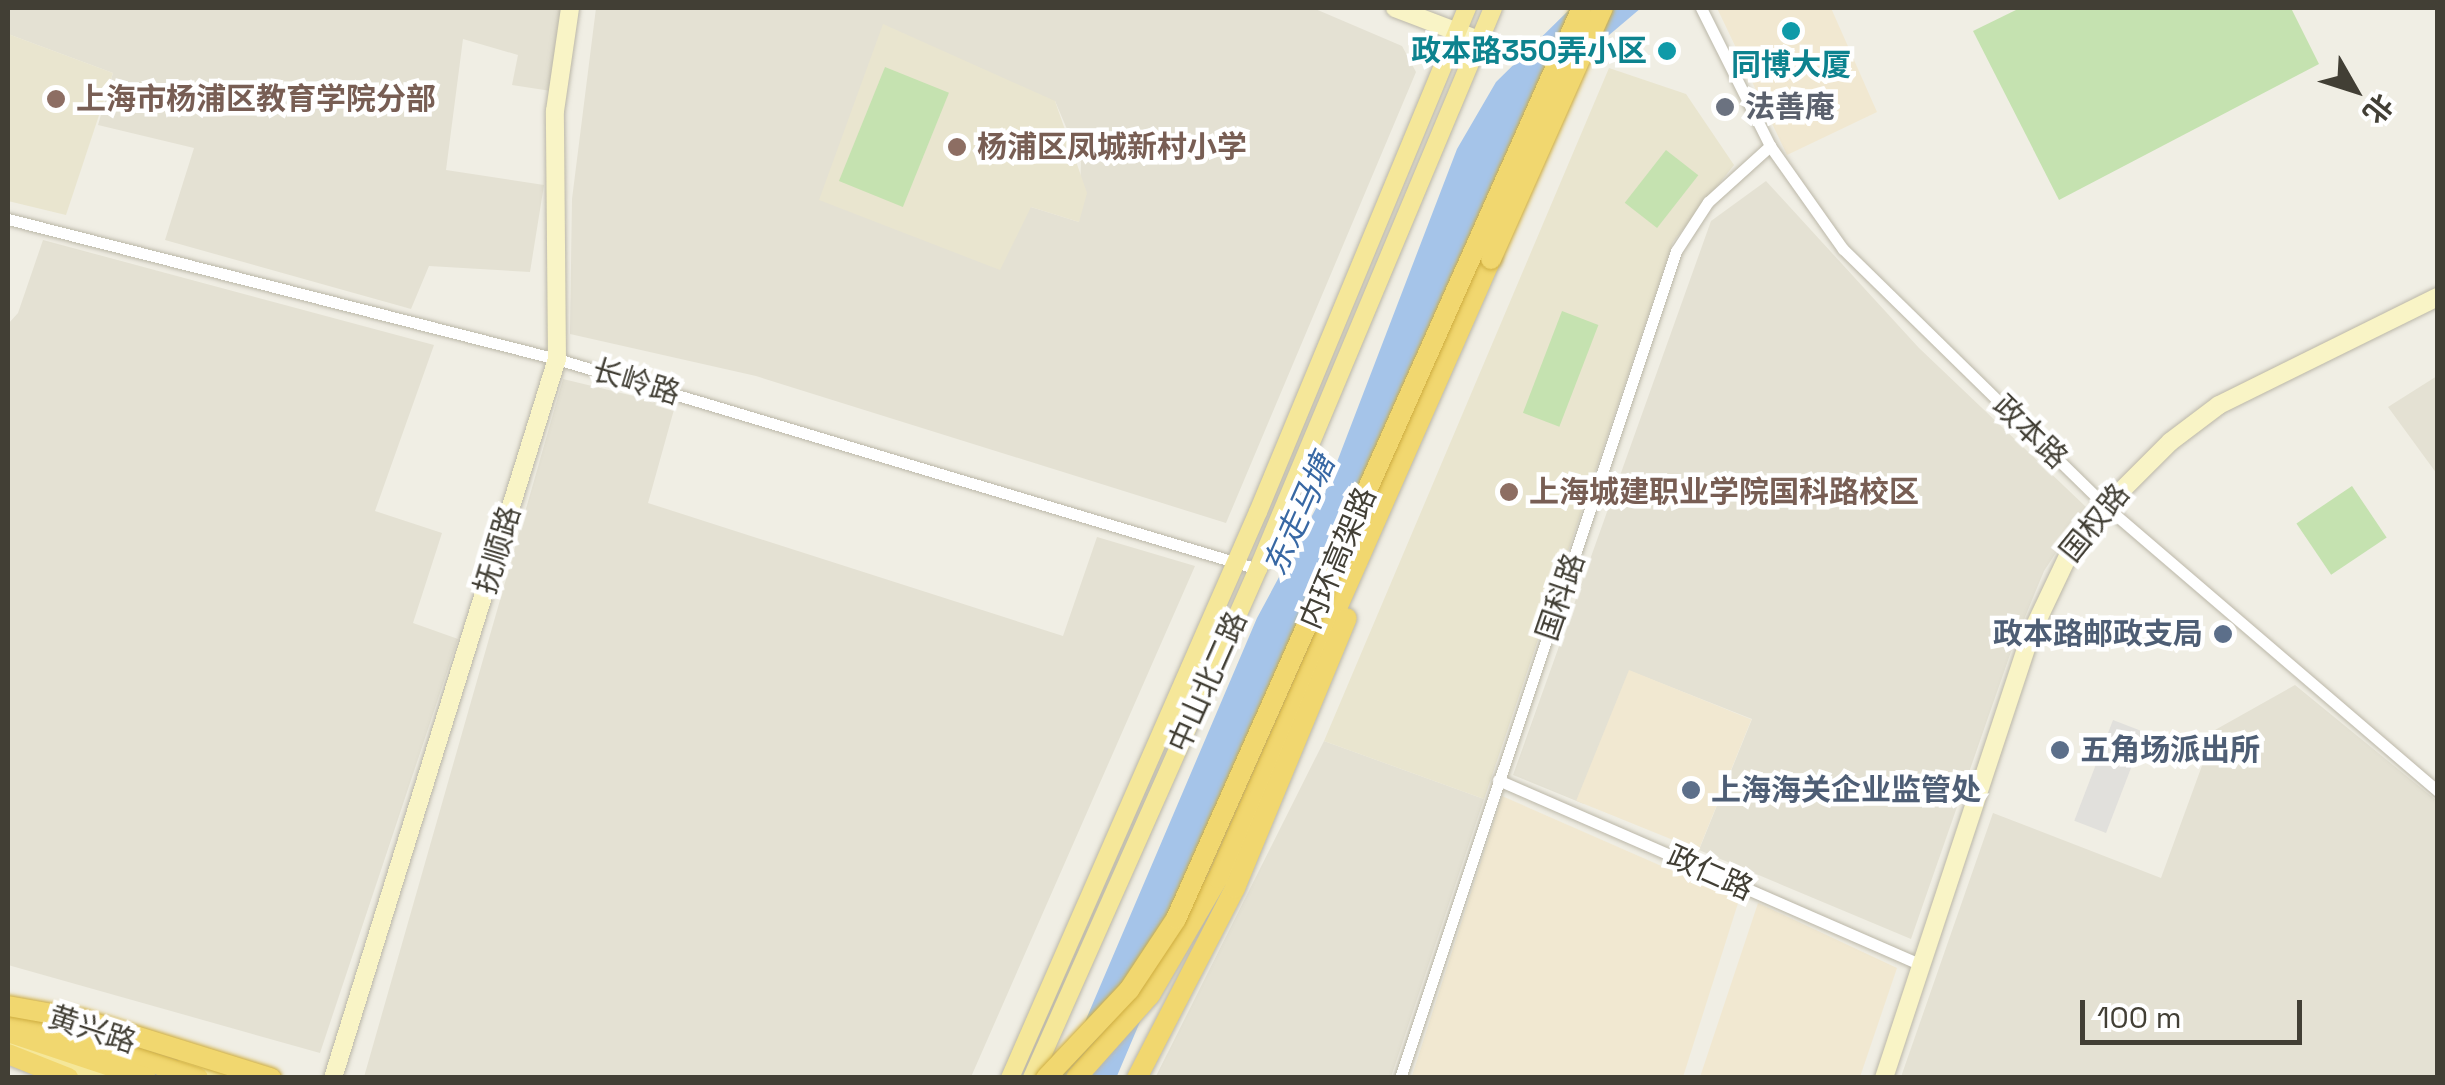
<!DOCTYPE html>
<html>
<head>
<meta charset="utf-8">
<style>
	body { margin:0 }
	#map { position:relative; width:2445px; height:1085px; overflow:hidden; background:#f0eee4; font-family:"Space Grotesk","Noto Sans SC",sans-serif }
	div>[style] { position:absolute }
	.residential>* { inset:0; background:#e4e1d3 }
	.commercial>* { inset:0; background:#f1e8d1; transform-origin:0 0 }
	.education>* { inset:0; background:#e9e5cf }
	.green>* { inset:0; background:#c5e2b0; transform-origin:0 0 }
	.parking>* { inset:0; background:#e1e0dc; transform-origin:0 0 }
	.water>* { inset:0; background:#a5c4e9 }
	.roads { filter:drop-shadow(0 0 2px #bbb7a8) drop-shadow(0 0 2px #bbb7a8) }
	.street>* { height:11px; margin:-5.5px; padding:0 5.5px; transform-origin:5.5px; border-radius:5.5px; background:#fff }
	.secondary>* { height:18px; margin:-9px; padding:0 9px; transform-origin:9px; border-radius:9px; background:#f9f4c6 }
	.primary>* { height:18px; margin:-9px; padding:0 9px; transform-origin:9px; border-radius:9px; background:#f5e799 }
	.highway>* { height:20px; margin:-10px; padding:0 10px; transform-origin:10px; border-radius:10px; background:#f1d76f }
	.bridges { filter:drop-shadow(0 0 2px #cead40) drop-shadow(0 0 2px #cead40) }
	.highway-bridge>* { height:20px; margin:-10px; padding:0 10px; transform-origin:10px; border-radius:10px; background:#f1d76f }
	.dots>* { width:28px; height:28px; translate:-50% -50%; box-sizing:border-box; border:5px solid #fff; border-radius:50% }
	span { translate:-50% -50%; white-space:nowrap; text-align:center; line-height:1.15; -webkit-text-stroke:9px #fff; paint-order:stroke }
	.culture-label { font-size:30px; color:#0d838f; font-weight:700 }
	.right { translate:-100% -50%; text-align:right }
	.education-label { font-size:30px; color:#785e54; font-weight:700 }
	.left { translate:0 -50%; text-align:left }
	.worship-label { font-size:30px; color:#5b616d; font-weight:700 }
	.street-label { font-size:30px; color:#423f35 }
	.service-label { font-size:30px; color:#4e5e75; font-weight:700 }
	.water-label { font-size:32px; color:#3868a4; font-style:italic }
	.frame { position:absolute; inset:0; border:10px solid #423f35; pointer-events:none }
	.north { position:absolute; left:2305px; top:40px; width:100px; height:100px; -webkit-text-stroke:8px #fff; paint-order:stroke; rotate:129deg; font-size:28px; font-weight:700; line-height:40px; text-align:center; color:#423f35 }
	.north::after { content:''; display:block; margin:auto; width:35px; height:45px; background:#423f35; clip-path:polygon(50% 0,100% 100%,50% 72%,0 100%) }
	.scale { position:absolute; left:2080px; top:1000px; width:222px; height:45px; box-sizing:border-box; border:5px solid #423f35; border-top:0; padding-left:12px; font-size:30px; line-height:35px; white-space:nowrap; color:#423f35; -webkit-text-stroke:8px #fff; paint-order:stroke }
</style>
</head>
<body>
<div id="map">
	<div class="residential">
		<i style="clip-path:polygon(8px 8px,563px 8px,551px 91px,512px 85px,518px 55px,463px 39px,446px 170px,544px 185px,530px 272px,429px 266px,411px 309px,165px 240px,194px 148px,98px 125px,113px 73px,8px 34px)"></i>
		<i style="clip-path:polygon(evenodd,596px 8px,1313px 8px,1402px 46px,1416px 72px,1226px 523px,756px 376px,570px 334px,572px 199px,596px 8px,1055px 101px,1081px 162px,1079px 222px,1031px 207px,1055px 101px)"></i>
		<i style="clip-path:polygon(1766px 181px,1919px 348px,2086px 507px,2044px 571px,2013px 646px,1911px 939px,1699px 850px,1752px 719px,1630px 671px,1584px 804px,1513px 775px,1711px 221px)"></i>
		<i style="clip-path:polygon(43px 240px,434px 345px,375px 511px,442px 533px,413px 623px,458px 639px,320px 1053px,8px 965px,8px 324px,18px 313px)"></i>
		<i style="clip-path:polygon(2437px 376px,2437px 474px,2388px 407px)"></i>
		<i style="clip-path:polygon(563px 379px,675px 406px,648px 503px,1063px 636px,1097px 537px,1195px 566px,971px 1077px,364px 1077px)"></i>
		<i style="clip-path:polygon(2295px 685px,2437px 801px,2437px 1077px,1901px 1077px,1993px 813px,2161px 878px,2215px 730px)"></i>
		<i style="clip-path:polygon(1324px 741px,1484px 799px,1391px 1077px,1155px 1078px)"></i>
	</div>
	<div class="commercial">
		<i style="clip-path:polygon(1717px 8px,1831px 8px,1877px 112px,1787px 155px)"></i>
		<i style="left:1629px;top:670px;width:132px;height:141px;rotate:22deg"></i>
		<i style="clip-path:polygon(1502px 796px,1739px 900px,1683px 1077px,1412px 1076px)"></i>
		<i style="clip-path:polygon(1758px 903px,1897px 968px,1860px 1077px,1700px 1077px)"></i>
	</div>
	<div class="education">
		<i style="clip-path:polygon(883px 24px,1055px 101px,1087px 193px,1079px 222px,1031px 207px,1000px 270px,819px 200px)"></i>
		<i style="clip-path:polygon(8px 34px,113px 73px,66px 215px,8px 201px)"></i>
		<i style="clip-path:polygon(1609px 68px,1686px 94px,1734px 165px,1673px 242px,1484px 799px,1324px 741px)"></i>
	</div>
	<div class="green">
		<i style="clip-path:polygon(2020px 8px,2291px 8px,2319px 64px,2059px 200px,1973px 31px)"></i>
		<i style="left:885px;top:67px;width:69px;height:123px;rotate:22deg"></i>
		<i style="left:1666px;top:150px;width:41px;height:67px;rotate:38deg"></i>
		<i style="left:1562px;top:311px;width:39px;height:109px;rotate:21deg"></i>
		<i style="left:2352px;top:486px;width:62px;height:67px;rotate:56deg"></i>
	</div>
	<div class="parking">
		<i style="left:2113px;top:720px;width:34px;height:108px;rotate:21deg"></i>
	</div>
	<div class="water">
		<i style="clip-path:polygon(1571px 8px,1641px 8px,1530px 102px,1117px 1076px,1061px 1078px,1257px 618px,1327px 488px,1457px 149px,1496px 82px)"></i>
	</div>
	<div class="roads">
		<div class="street">
			<i style="left:1701px;top:8px;width:154px;rotate:63.4deg"></i>
			<i style="left:1770px;top:146px;width:126px;rotate:54.7deg"></i>
			<i style="left:1843px;top:249px;width:366px;rotate:44.4deg"></i>
			<i style="left:2104px;top:505px;width:440px;rotate:40.6deg"></i>
			<i style="left:8px;top:219px;width:567px;rotate:14.31deg"></i>
			<i style="left:557px;top:359px;width:732px;rotate:16.68deg"></i>
			<i style="left:1498px;top:780px;width:462px;rotate:23.6deg"></i>
			<i style="left:1400px;top:1078px;width:872px;rotate:-71.54deg"></i>
			<i style="left:1676px;top:251px;width:59px;rotate:-56.9deg"></i>
			<i style="left:1708px;top:202px;width:84px;rotate:-42.1deg"></i>
		</div>
		<div class="secondary">
			<i style="left:1395px;top:8px;width:90px;rotate:20.9deg"></i>
			<i style="left:333px;top:1078px;width:753px;rotate:-72.7deg"></i>
			<i style="left:557px;top:359px;width:248px;rotate:-90.5deg"></i>
			<i style="left:555px;top:111px;width:104px;rotate:-81.7deg"></i>
			<i style="left:1884px;top:1078px;width:465px;rotate:-71.7deg"></i>
			<i style="left:2030px;top:636px;width:114px;rotate:-64.6deg"></i>
			<i style="left:2079px;top:533px;width:129px;rotate:-45deg"></i>
			<i style="left:2170px;top:442px;width:61px;rotate:-37.1deg"></i>
			<i style="left:2219px;top:405px;width:244px;rotate:-26.3deg"></i>
		</div>
		<div class="primary">
			<i style="left:17px;top:1049px;width:93px;rotate:18.2deg"></i>
			<i style="left:187px;top:1062px;width:50px;rotate:18.8deg"></i>
			<i style="left:1010px;top:1078px;width:618px;rotate:-66.34deg"></i>
			<i style="left:1258px;top:512px;width:546px;rotate:-67.48deg"></i>
			<i style="left:1032px;top:1078px;width:557px;rotate:-66.06deg"></i>
			<i style="left:1258px;top:569px;width:608px;rotate:-67.27deg"></i>
		</div>
		<div class="highway">
			<i style="left:8px;top:1015px;width:200px;rotate:18.3deg"></i>
			<i style="left:8px;top:1032px;width:145px;rotate:18.4deg"></i>
			<i style="left:8px;top:1054px;width:65px;rotate:21.8deg"></i>
			<i style="left:1076px;top:1078px;width:111px;rotate:-48.3deg"></i>
			<i style="left:1150px;top:995px;width:135px;rotate:-59.8deg"></i>
			<i style="left:1218px;top:878px;width:677px;rotate:-66.2deg"></i>
			<i style="left:1137px;top:1078px;width:214px;rotate:-62.7deg"></i>
			<i style="left:1235px;top:888px;width:292px;rotate:-67.5deg"></i>
		</div>
	</div>
	<div class="bridges">
		<div class="highway-bridge">
			<i style="left:1491px;top:259px;width:275px;rotate:-66deg"></i>
			<i style="left:8px;top:1006px;width:74px;rotate:10.1deg"></i>
			<i style="left:81px;top:1019px;width:199px;rotate:17.3deg"></i>
			<i style="left:1046px;top:1078px;width:121px;rotate:-46.7deg"></i>
			<i style="left:1129px;top:990px;width:85px;rotate:-56.5deg"></i>
			<i style="left:1176px;top:919px;width:997px;rotate:-65.98deg"></i>
		</div>
	</div>
	<div class="dots">
		<i style="left:1791px;top:31px;background:#0f9aa8"></i>
		<i style="left:1667px;top:51px;background:#0f9aa8"></i>
		<i style="left:56px;top:99px;background:#8d6e63"></i>
		<i style="left:1725px;top:107px;background:#6b7280"></i>
		<i style="left:957px;top:147px;background:#8d6e63"></i>
		<i style="left:1509px;top:492px;background:#8d6e63"></i>
		<i style="left:2223px;top:634px;background:#5c6f8a"></i>
		<i style="left:2060px;top:750px;background:#5c6f8a"></i>
		<i style="left:1691px;top:790px;background:#5c6f8a"></i>
	</div>
	<div class="culture-label">
		<span class="right" style="left:1647px;top:51px">政本路350弄小区</span>
		<span style="left:1791px;top:65px">同博大厦</span>
	</div>
	<div class="education-label">
		<span class="left" style="left:76px;top:99px">上海市杨浦区教育学院分部</span>
		<span class="left" style="left:977px;top:147px">杨浦区凤城新村小学</span>
		<span class="left" style="left:1529px;top:492px">上海城建职业学院国科路校区</span>
	</div>
	<div class="worship-label">
		<span class="left" style="left:1745px;top:107px">法善庵</span>
	</div>
	<div class="street-label">
		<span style="left:636px;top:382px;rotate:17deg">长岭路</span>
		<span style="left:2030px;top:432px;rotate:44deg">政本路</span>
		<span style="left:2095px;top:523px;rotate:-51deg">国权路</span>
		<span style="left:498px;top:550px;rotate:-73deg">抚顺路</span>
		<span style="left:1338px;top:558px;rotate:-67deg">内环高架路</span>
		<span style="left:1561px;top:597px;rotate:-71deg">国科路</span>
		<span style="left:1208px;top:682px;rotate:-66deg">中山北二路</span>
		<span style="left:1710px;top:873px;rotate:24deg">政仁路</span>
		<span style="left:92px;top:1030px;rotate:18deg">黄兴路</span>
	</div>
	<div class="service-label">
		<span class="right" style="left:2203px;top:634px">政本路邮政支局</span>
		<span class="left" style="left:2080px;top:750px">五角场派出所</span>
		<span class="left" style="left:1711px;top:790px">上海海关企业监管处</span>
	</div>
	<div class="water-label">
		<span style="left:1299px;top:515px;rotate:-66deg">东走马塘</span>
	</div>
	<div class="frame"></div>
	<div class="north">北</div>
	<div class="scale">100 m</div>
</div>
</body>
</html>
